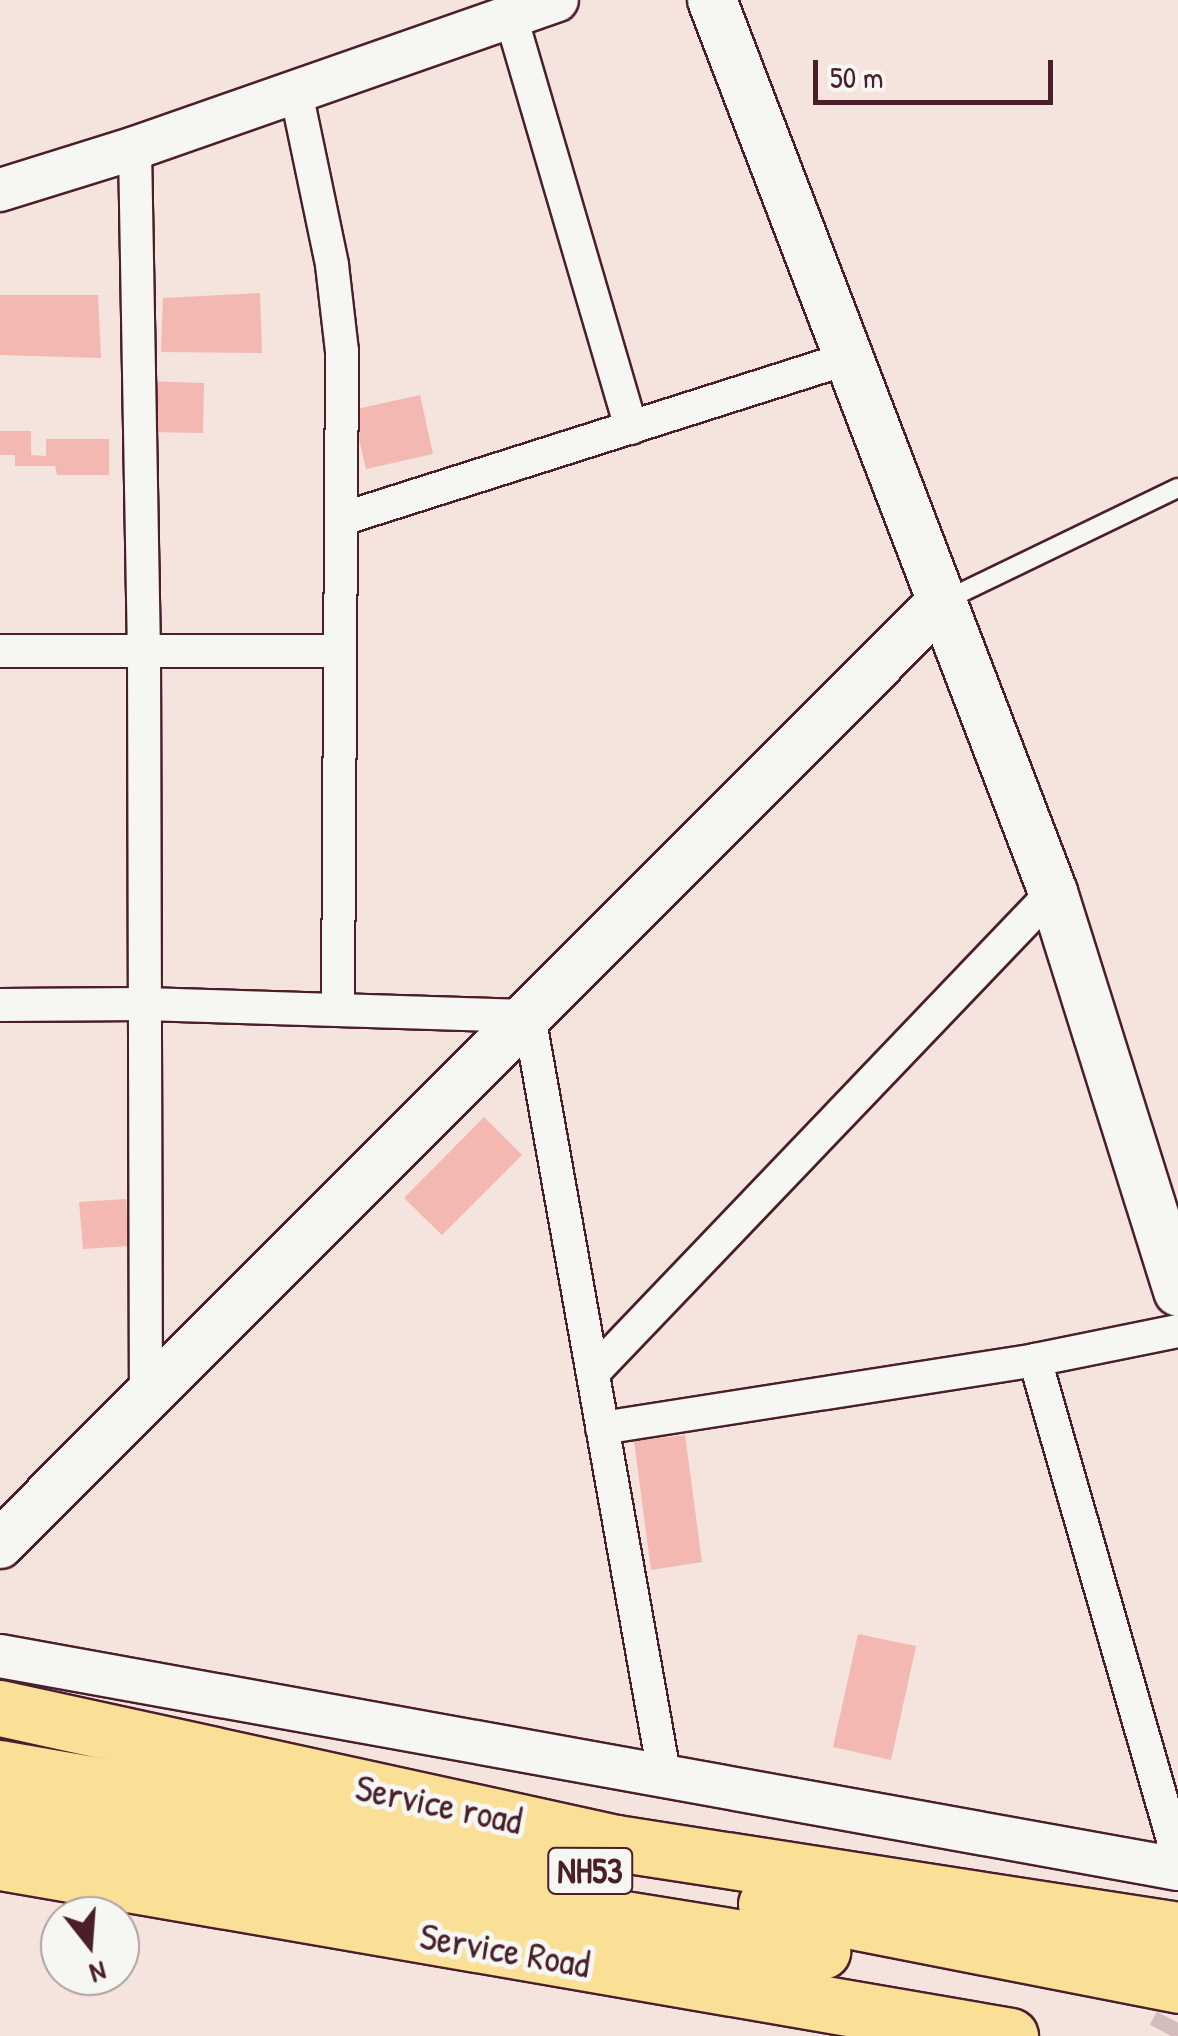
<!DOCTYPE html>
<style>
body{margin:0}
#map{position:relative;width:1178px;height:2036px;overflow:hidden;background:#f5e3de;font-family:"Patrick Hand",sans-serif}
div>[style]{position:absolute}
.building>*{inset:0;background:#f3b8b1}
.secondary-tunnel>*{height:48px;margin-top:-24px;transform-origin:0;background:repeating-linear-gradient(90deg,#d3bcba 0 48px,transparent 0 72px)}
.roads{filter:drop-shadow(2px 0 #4a1f2b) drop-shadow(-2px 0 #4a1f2b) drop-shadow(0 2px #4a1f2b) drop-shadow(0 -2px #4a1f2b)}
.service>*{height:18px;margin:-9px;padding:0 9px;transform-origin:9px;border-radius:9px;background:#f6f6f2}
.minor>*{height:32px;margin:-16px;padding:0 16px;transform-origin:16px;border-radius:16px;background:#f6f6f2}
.tertiary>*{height:42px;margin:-21px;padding:0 21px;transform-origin:21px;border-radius:21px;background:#f6f6f2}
.secondary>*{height:48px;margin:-24px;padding:0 24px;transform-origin:24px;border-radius:24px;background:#f6f6f2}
.trunk>*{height:55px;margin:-27.5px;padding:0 27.5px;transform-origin:27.5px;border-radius:27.5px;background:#fadf96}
span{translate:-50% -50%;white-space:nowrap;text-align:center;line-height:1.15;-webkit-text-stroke:10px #f6f6f2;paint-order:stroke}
.shield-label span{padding:2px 8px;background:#f6f6f2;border:2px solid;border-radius:8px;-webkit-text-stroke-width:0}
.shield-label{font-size:35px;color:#4a1f2b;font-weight:700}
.street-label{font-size:38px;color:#4a1f2b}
.north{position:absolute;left:40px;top:1896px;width:100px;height:100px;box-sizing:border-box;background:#f6f6f2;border:2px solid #b1a0a2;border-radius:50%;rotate:163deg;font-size:28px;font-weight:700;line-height:40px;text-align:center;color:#4a1f2b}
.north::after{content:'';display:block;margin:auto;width:35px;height:45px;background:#4a1f2b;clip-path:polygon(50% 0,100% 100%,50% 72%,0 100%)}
.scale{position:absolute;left:813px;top:60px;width:240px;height:45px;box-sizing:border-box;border:5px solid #4a1f2b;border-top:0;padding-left:12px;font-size:30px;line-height:35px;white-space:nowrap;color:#4a1f2b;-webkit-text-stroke:8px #f6f6f2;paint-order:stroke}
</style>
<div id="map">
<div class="building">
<i style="clip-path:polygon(260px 293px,262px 353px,161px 352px,163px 298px)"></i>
<i style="clip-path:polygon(0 295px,98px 295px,101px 358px,0 355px)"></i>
<i style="clip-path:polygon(147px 381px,204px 383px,203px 433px,146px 432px)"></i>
<i style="clip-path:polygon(420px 395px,433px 454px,366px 469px,352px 410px)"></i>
<i style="clip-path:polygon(0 431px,31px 431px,31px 455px,46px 456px,46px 439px,109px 439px,109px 475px,57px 475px,55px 466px,15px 466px,15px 455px,0 455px)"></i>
<i style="clip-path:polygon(484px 1117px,522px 1155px,442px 1235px,404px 1198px)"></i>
<i style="clip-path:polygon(126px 1199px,129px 1246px,83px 1249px,79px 1202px)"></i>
<i style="clip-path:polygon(685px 1435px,702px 1562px,651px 1570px,634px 1441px)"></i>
<i style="clip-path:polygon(858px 1634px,916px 1646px,891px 1760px,833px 1747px)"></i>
</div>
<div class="secondary-tunnel">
<i style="left:1171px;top:2036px;width:15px;rotate:-62deg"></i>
</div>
<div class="roads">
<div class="service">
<i style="left:944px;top:601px;width:260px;rotate:-25.8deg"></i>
</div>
<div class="minor">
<i style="left:511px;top:17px;width:428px;rotate:73.7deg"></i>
<i style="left:296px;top:92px;width:177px;rotate:78.2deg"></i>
<i style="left:332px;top:265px;width:87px;rotate:83.4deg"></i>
<i style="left:342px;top:351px;width:657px;rotate:90.35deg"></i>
<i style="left:135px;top:148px;width:505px;rotate:88.98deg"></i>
<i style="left:144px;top:653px;width:745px;rotate:89.85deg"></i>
<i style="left:342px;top:519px;width:532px;rotate:-17.62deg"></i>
<i style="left:0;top:651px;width:339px"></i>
<i style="left:0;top:1005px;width:145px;rotate:-0.4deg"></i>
<i style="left:145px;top:1004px;width:384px;rotate:1.8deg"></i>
<i style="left:529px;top:1016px;width:769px;rotate:79.89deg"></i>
<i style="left:1035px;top:1360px;width:146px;rotate:-11.5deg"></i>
<i style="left:593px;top:1373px;width:666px;rotate:-46.28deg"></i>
<i style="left:602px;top:1428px;width:438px;rotate:-8.9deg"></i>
<i style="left:1035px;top:1360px;width:517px;rotate:73.95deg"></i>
</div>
<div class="tertiary">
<i style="left:0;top:190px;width:141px;rotate:-17.3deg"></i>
<i style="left:135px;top:148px;width:447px;rotate:-19.3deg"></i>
<i style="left:0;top:1656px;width:1197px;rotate:10.25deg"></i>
</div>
<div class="secondary">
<i style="left:712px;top:0;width:955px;rotate:69.08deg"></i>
<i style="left:1053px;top:892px;width:419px;rotate:72.6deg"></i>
<i style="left:0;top:1544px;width:1330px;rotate:-45.03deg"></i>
</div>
<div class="trunk">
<i style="left:0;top:1708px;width:631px;rotate:12.36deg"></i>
<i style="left:616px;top:1843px;width:569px;rotate:8.8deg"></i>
<i style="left:0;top:1768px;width:562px;rotate:9.93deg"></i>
<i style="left:0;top:1818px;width:833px;rotate:9.19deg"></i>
<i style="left:0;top:1862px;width:1025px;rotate:9.77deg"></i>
<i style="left:766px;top:1904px;width:420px;rotate:11.1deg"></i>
</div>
</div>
<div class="shield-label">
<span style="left:590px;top:1871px">NH53</span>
</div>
<div class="street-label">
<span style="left:439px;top:1804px;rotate:12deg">Service road</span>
<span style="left:505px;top:1950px;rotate:10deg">Service Road</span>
</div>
<div class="north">N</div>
<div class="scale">50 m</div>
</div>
